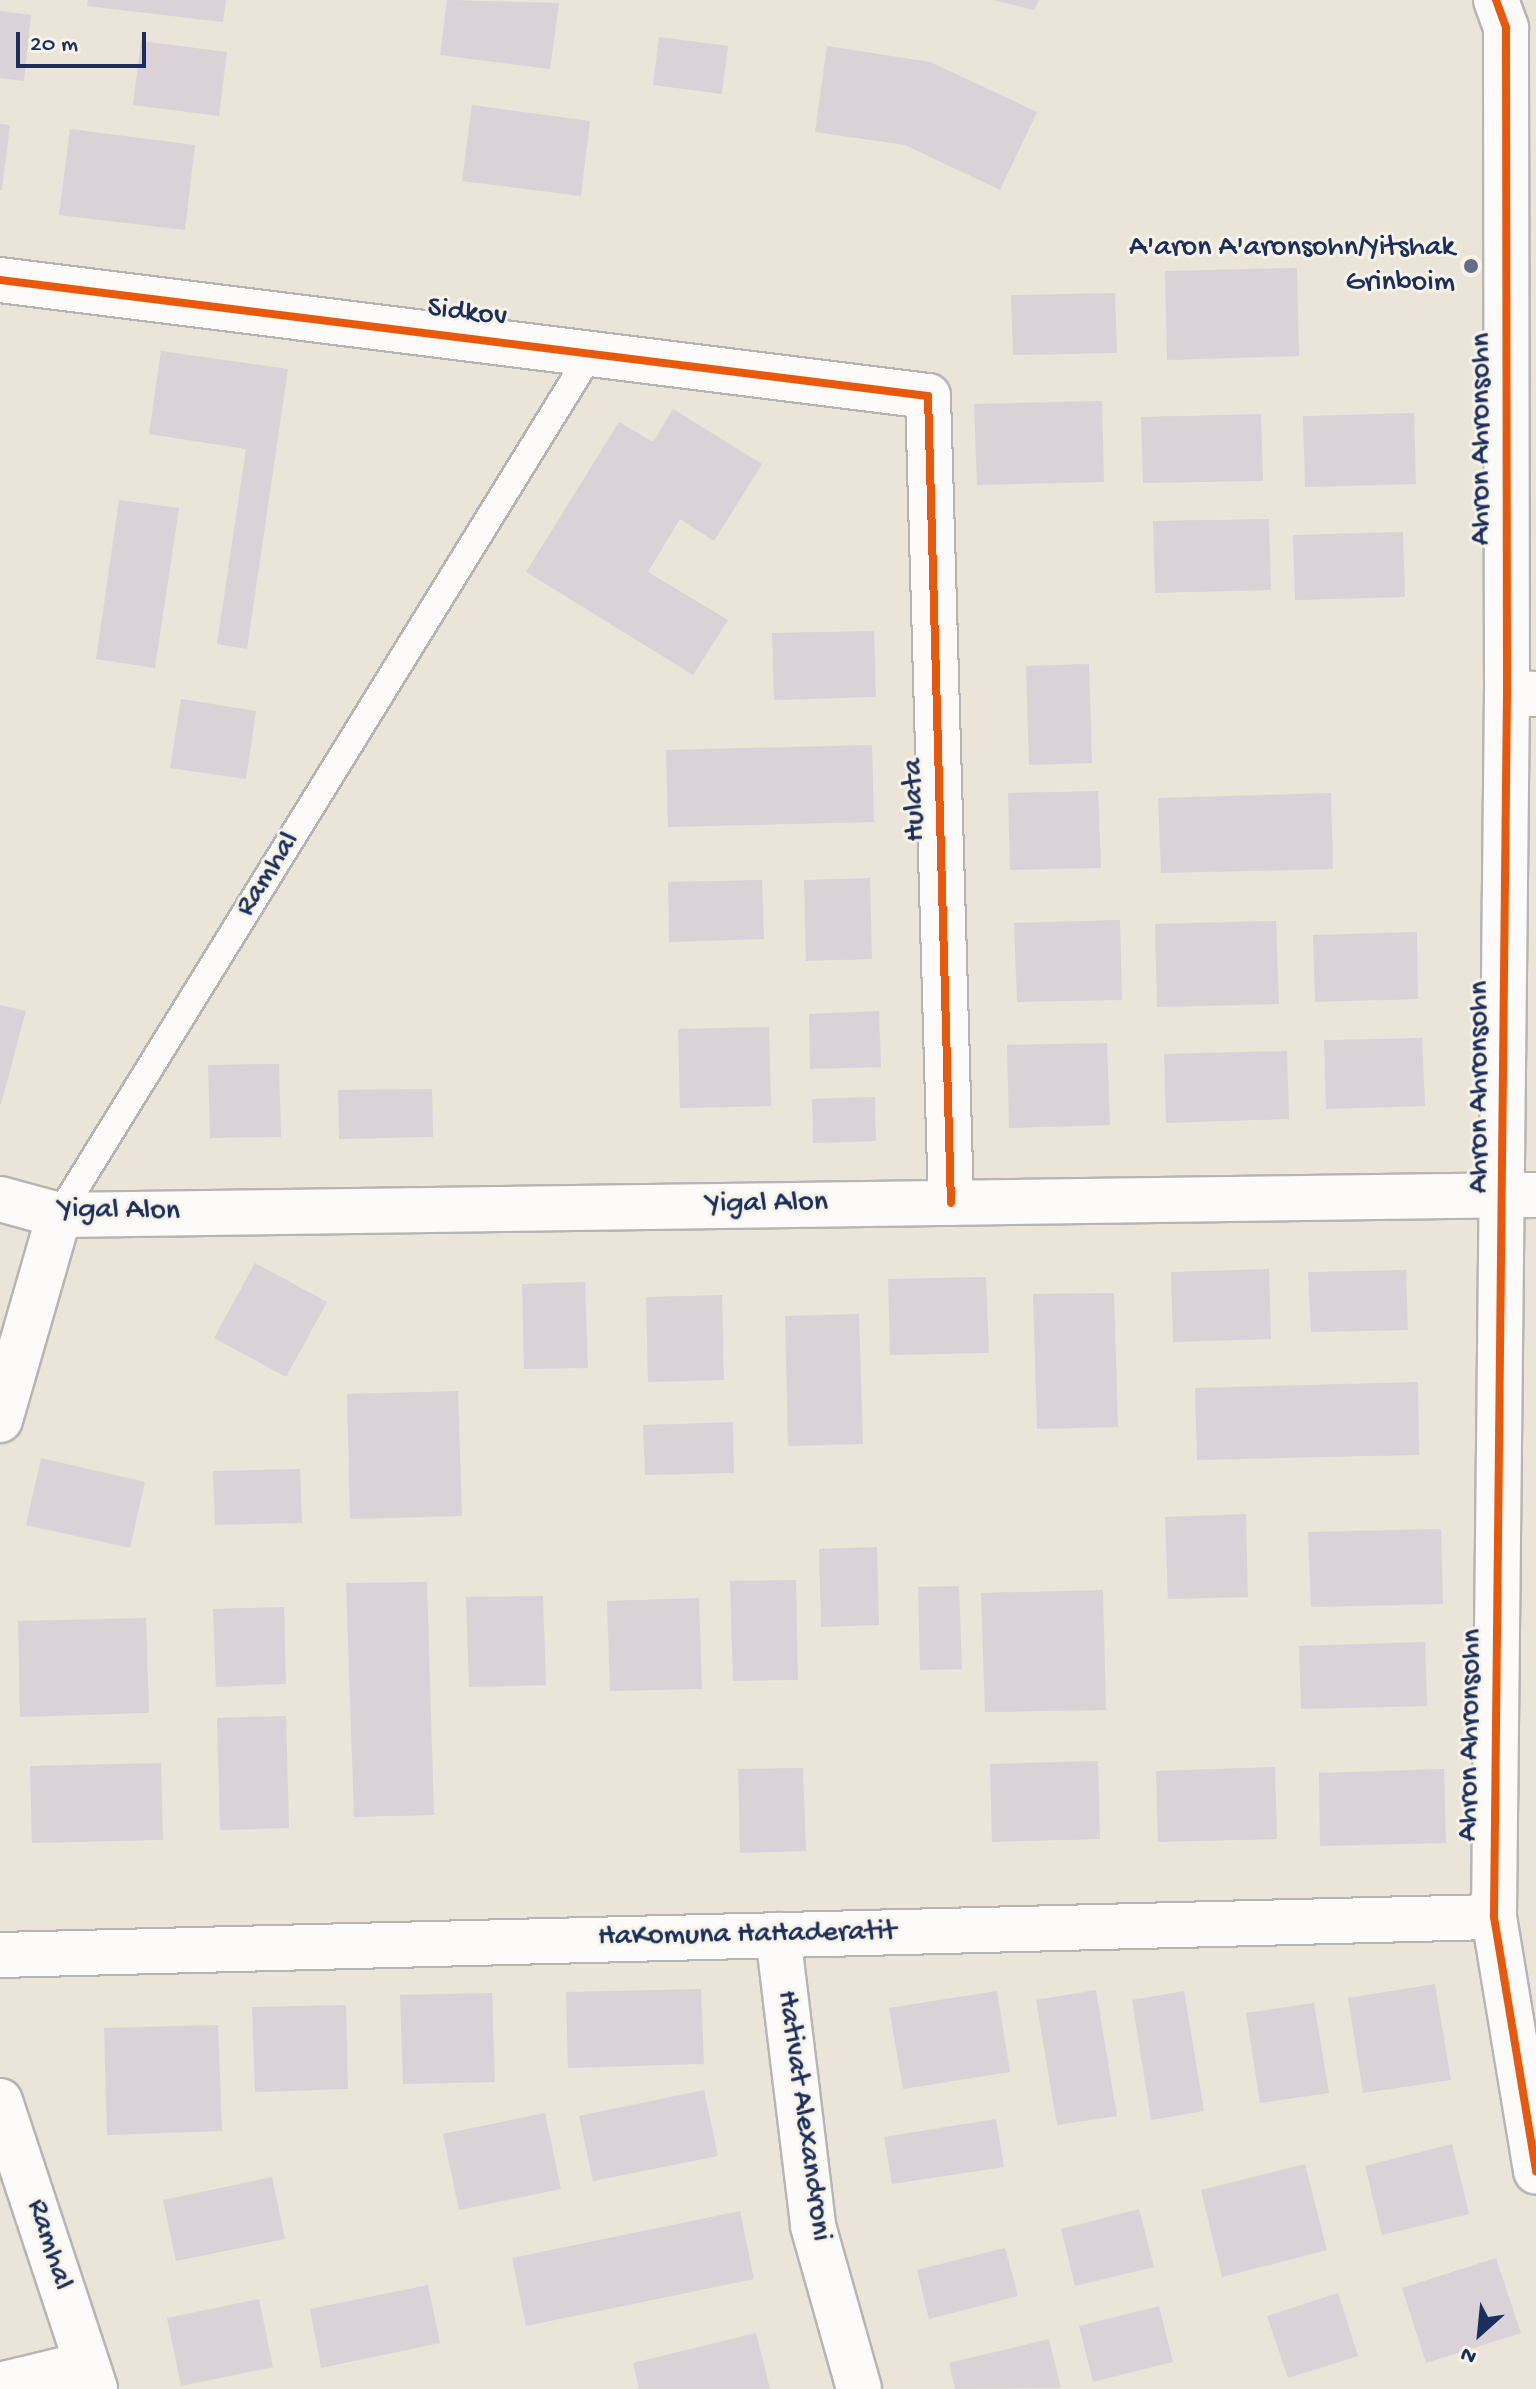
<!DOCTYPE html>
<style>
body{margin:0}
#map{position:relative;width:1536px;height:2389px;overflow:hidden;background:#ebe4d8;font-family:"Gochi Hand",sans-serif}
div>[style]{position:absolute}
.building>*{inset:0;background:#dad2d6}
.roads{filter:drop-shadow(2px 0 #b7b5b2) drop-shadow(-2px 0 #b7b5b2) drop-shadow(0 2px #b7b5b2) drop-shadow(0 -2px #b7b5b2)}
.service>*{height:26px;margin:-13px;padding:0 13px;transform-origin:13px;border-radius:13px;background:#fcfbf9}
.minor>*{height:44px;margin:-22px;padding:0 22px;transform-origin:22px;border-radius:22px;background:#fcfbf9}
.tertiary>*{height:44px;margin:-22px;padding:0 22px;transform-origin:22px;border-radius:22px;background:#fcfbf9}
.cycleway>*{height:8px;margin:-4px;padding:0 4px;transform-origin:4px;border-radius:4px;background:#e8590c}
.dots>*{width:22px;height:22px;translate:-50% -50%;box-sizing:border-box;border:4px solid #f7f3e8;border-radius:50%}
span{translate:-50% -50%;white-space:nowrap;text-align:center;line-height:1.15;-webkit-text-stroke:6px #f7f3e8;paint-order:stroke}
.poi-label{font-size:30px;color:#1b2f5e}
.right{translate:-100% -50%;text-align:right}
.street-label{font-size:30px;color:#1b2f5e}
.north{position:absolute;left:1440px;top:2293px;width:80px;height:80px;-webkit-text-stroke:6px #f7f3e8;paint-order:stroke;rotate:207deg;font-size:22px;font-weight:700;line-height:32px;text-align:center;color:#1b2f5e}
.north::after{content:'';display:block;margin:auto;width:28px;height:36px;background:#1b2f5e;clip-path:polygon(50% 0,100% 100%,50% 72%,0 100%)}
.scale{position:absolute;left:16px;top:32px;width:130px;height:36px;box-sizing:border-box;border:4px solid #1b2f5e;border-top:0;padding-left:10px;font-size:24px;line-height:28px;white-space:nowrap;color:#1b2f5e;-webkit-text-stroke:6px #f7f3e8;paint-order:stroke}
</style>
<div id="map">
<div class="building">
<i style="clip-path:polygon(88px 0,226px 0,223px 22px,87px 6px)"></i>
<i style="clip-path:polygon(447px 0,559px 3px,550px 69px,440px 55px)"></i>
<i style="clip-path:polygon(993px 0,1039px 0,1034px 10px)"></i>
<i style="clip-path:polygon(0 11px,31px 15px,24px 81px,0 78px)"></i>
<i style="clip-path:polygon(659px 37px,728px 46px,722px 94px,653px 85px)"></i>
<i style="clip-path:polygon(141px 41px,227px 52px,219px 116px,133px 105px)"></i>
<i style="clip-path:polygon(827px 46px,930px 62px,1037px 112px,1000px 190px,905px 145px,815px 132px)"></i>
<i style="clip-path:polygon(472px 105px,590px 121px,581px 196px,462px 181px)"></i>
<i style="clip-path:polygon(0 124px,10px 125px,2px 190px,0 190px)"></i>
<i style="clip-path:polygon(70px 129px,195px 145px,185px 230px,59px 215px)"></i>
<i style="clip-path:polygon(1297px 268px,1299px 356px,1167px 360px,1165px 271px)"></i>
<i style="clip-path:polygon(1115px 293px,1117px 353px,1013px 355px,1011px 295px)"></i>
<i style="clip-path:polygon(161px 351px,288px 369px,247px 649px,217px 644px,246px 449px,149px 434px)"></i>
<i style="clip-path:polygon(1102px 401px,1104px 482px,977px 485px,974px 404px)"></i>
<i style="clip-path:polygon(673px 409px,762px 464px,714px 541px,680px 519px,648px 572px,728px 620px,693px 675px,526px 572px,619px 422px,653px 442px)"></i>
<i style="clip-path:polygon(1414px 413px,1416px 484px,1305px 487px,1303px 416px)"></i>
<i style="clip-path:polygon(1261px 414px,1263px 481px,1143px 483px,1141px 417px)"></i>
<i style="clip-path:polygon(119px 500px,179px 508px,155px 668px,96px 659px)"></i>
<i style="clip-path:polygon(1269px 519px,1271px 590px,1155px 593px,1153px 521px)"></i>
<i style="clip-path:polygon(1403px 532px,1405px 597px,1295px 600px,1293px 535px)"></i>
<i style="clip-path:polygon(874px 631px,876px 697px,774px 700px,772px 633px)"></i>
<i style="clip-path:polygon(1089px 664px,1092px 763px,1029px 765px,1026px 666px)"></i>
<i style="clip-path:polygon(181px 699px,256px 711px,246px 779px,170px 768px)"></i>
<i style="clip-path:polygon(872px 745px,874px 822px,668px 827px,666px 750px)"></i>
<i style="clip-path:polygon(1098px 791px,1101px 868px,1010px 870px,1008px 793px)"></i>
<i style="clip-path:polygon(1331px 793px,1333px 869px,1161px 873px,1158px 798px)"></i>
<i style="clip-path:polygon(870px 878px,872px 959px,806px 961px,804px 880px)"></i>
<i style="clip-path:polygon(762px 880px,764px 939px,669px 942px,668px 882px)"></i>
<i style="clip-path:polygon(1120px 920px,1122px 1000px,1017px 1002px,1014px 923px)"></i>
<i style="clip-path:polygon(1276px 921px,1279px 1004px,1157px 1007px,1155px 924px)"></i>
<i style="clip-path:polygon(1417px 932px,1418px 999px,1315px 1002px,1313px 935px)"></i>
<i style="clip-path:polygon(0 1005px,26px 1011px,1px 1104px,0 1104px)"></i>
<i style="clip-path:polygon(879px 1011px,881px 1067px,810px 1069px,809px 1014px)"></i>
<i style="clip-path:polygon(769px 1027px,771px 1106px,680px 1108px,678px 1029px)"></i>
<i style="clip-path:polygon(1422px 1038px,1425px 1106px,1326px 1109px,1324px 1040px)"></i>
<i style="clip-path:polygon(1107px 1043px,1110px 1125px,1009px 1128px,1007px 1045px)"></i>
<i style="clip-path:polygon(1287px 1051px,1289px 1119px,1166px 1123px,1164px 1054px)"></i>
<i style="clip-path:polygon(279px 1064px,281px 1137px,210px 1138px,208px 1065px)"></i>
<i style="clip-path:polygon(432px 1089px,433px 1137px,339px 1139px,338px 1090px)"></i>
<i style="clip-path:polygon(875px 1097px,876px 1141px,813px 1143px,812px 1099px)"></i>
<i style="clip-path:polygon(255px 1263px,327px 1302px,286px 1377px,214px 1338px)"></i>
<i style="clip-path:polygon(1269px 1269px,1271px 1339px,1173px 1342px,1171px 1272px)"></i>
<i style="clip-path:polygon(1406px 1270px,1408px 1330px,1311px 1332px,1308px 1272px)"></i>
<i style="clip-path:polygon(986px 1277px,989px 1353px,890px 1355px,888px 1279px)"></i>
<i style="clip-path:polygon(585px 1282px,588px 1368px,524px 1369px,522px 1284px)"></i>
<i style="clip-path:polygon(1114px 1293px,1118px 1427px,1037px 1429px,1033px 1294px)"></i>
<i style="clip-path:polygon(722px 1295px,724px 1380px,648px 1382px,646px 1297px)"></i>
<i style="clip-path:polygon(859px 1314px,863px 1444px,788px 1446px,785px 1316px)"></i>
<i style="clip-path:polygon(1418px 1382px,1419px 1455px,1197px 1460px,1195px 1388px)"></i>
<i style="clip-path:polygon(458px 1391px,462px 1516px,350px 1519px,347px 1394px)"></i>
<i style="clip-path:polygon(733px 1422px,734px 1473px,645px 1475px,643px 1425px)"></i>
<i style="clip-path:polygon(41px 1458px,145px 1482px,130px 1548px,26px 1525px)"></i>
<i style="clip-path:polygon(300px 1469px,302px 1523px,215px 1525px,213px 1471px)"></i>
<i style="clip-path:polygon(1246px 1514px,1248px 1597px,1168px 1599px,1165px 1517px)"></i>
<i style="clip-path:polygon(1441px 1529px,1443px 1604px,1311px 1607px,1308px 1532px)"></i>
<i style="clip-path:polygon(877px 1547px,879px 1625px,821px 1627px,819px 1549px)"></i>
<i style="clip-path:polygon(796px 1580px,798px 1680px,733px 1681px,730px 1581px)"></i>
<i style="clip-path:polygon(427px 1582px,434px 1815px,354px 1817px,346px 1583px)"></i>
<i style="clip-path:polygon(959px 1586px,962px 1669px,920px 1670px,918px 1587px)"></i>
<i style="clip-path:polygon(1103px 1590px,1106px 1710px,985px 1712px,981px 1593px)"></i>
<i style="clip-path:polygon(543px 1596px,546px 1685px,469px 1687px,466px 1597px)"></i>
<i style="clip-path:polygon(699px 1598px,702px 1689px,610px 1691px,607px 1601px)"></i>
<i style="clip-path:polygon(284px 1607px,286px 1684px,216px 1687px,213px 1609px)"></i>
<i style="clip-path:polygon(146px 1618px,149px 1713px,20px 1717px,18px 1621px)"></i>
<i style="clip-path:polygon(1425px 1642px,1427px 1706px,1301px 1709px,1299px 1646px)"></i>
<i style="clip-path:polygon(286px 1716px,289px 1828px,220px 1830px,217px 1718px)"></i>
<i style="clip-path:polygon(1098px 1761px,1100px 1839px,992px 1842px,990px 1764px)"></i>
<i style="clip-path:polygon(161px 1763px,163px 1840px,32px 1843px,30px 1766px)"></i>
<i style="clip-path:polygon(1275px 1767px,1277px 1839px,1158px 1842px,1156px 1771px)"></i>
<i style="clip-path:polygon(803px 1768px,806px 1851px,740px 1853px,738px 1769px)"></i>
<i style="clip-path:polygon(1444px 1769px,1446px 1843px,1320px 1846px,1319px 1773px)"></i>
<i style="clip-path:polygon(1435px 1984px,1451px 2080px,1363px 2093px,1348px 1998px)"></i>
<i style="clip-path:polygon(701px 1989px,704px 2064px,568px 2068px,566px 1992px)"></i>
<i style="clip-path:polygon(1096px 1990px,1117px 2116px,1057px 2125px,1036px 2000px)"></i>
<i style="clip-path:polygon(997px 1991px,1010px 2072px,903px 2089px,889px 2008px)"></i>
<i style="clip-path:polygon(1184px 1991px,1204px 2111px,1151px 2120px,1132px 2000px)"></i>
<i style="clip-path:polygon(492px 1993px,495px 2082px,403px 2084px,400px 1995px)"></i>
<i style="clip-path:polygon(1314px 2003px,1329px 2093px,1260px 2103px,1246px 2013px)"></i>
<i style="clip-path:polygon(346px 2005px,348px 2089px,255px 2092px,252px 2007px)"></i>
<i style="clip-path:polygon(218px 2025px,222px 2131px,107px 2135px,104px 2028px)"></i>
<i style="clip-path:polygon(704px 2090px,718px 2156px,593px 2181px,579px 2116px)"></i>
<i style="clip-path:polygon(545px 2113px,561px 2189px,459px 2210px,443px 2134px)"></i>
<i style="clip-path:polygon(996px 2119px,1004px 2167px,892px 2184px,884px 2137px)"></i>
<i style="clip-path:polygon(1452px 2144px,1469px 2214px,1382px 2235px,1365px 2166px)"></i>
<i style="clip-path:polygon(1305px 2164px,1327px 2250px,1222px 2277px,1201px 2190px)"></i>
<i style="clip-path:polygon(272px 2177px,285px 2239px,176px 2261px,163px 2200px)"></i>
<i style="clip-path:polygon(1139px 2209px,1154px 2267px,1075px 2286px,1061px 2229px)"></i>
<i style="clip-path:polygon(740px 2211px,754px 2279px,526px 2326px,512px 2258px)"></i>
<i style="clip-path:polygon(1005px 2248px,1018px 2296px,929px 2319px,917px 2270px)"></i>
<i style="clip-path:polygon(1496px 2258px,1521px 2333px,1426px 2363px,1402px 2288px)"></i>
<i style="clip-path:polygon(428px 2285px,440px 2343px,321px 2368px,310px 2309px)"></i>
<i style="clip-path:polygon(1338px 2293px,1358px 2356px,1288px 2378px,1267px 2316px)"></i>
<i style="clip-path:polygon(259px 2299px,273px 2367px,181px 2386px,167px 2318px)"></i>
<i style="clip-path:polygon(1159px 2306px,1173px 2362px,1093px 2382px,1079px 2326px)"></i>
<i style="clip-path:polygon(756px 2333px,770px 2389px,639px 2389px,633px 2363px)"></i>
<i style="clip-path:polygon(1049px 2339px,1061px 2388px,955px 2389px,949px 2363px)"></i>
</div>
<div class="roads">
<div class="service">
<i style="left:59px;top:1215px;width:1013px;rotate:-58.32deg"></i>
</div>
<div class="minor">
<i style="left:0;top:280px;width:935px;rotate:7.13deg"></i>
<i style="left:928px;top:396px;width:807px;rotate:88.37deg"></i>
<i style="left:1507px;top:693px;width:29px;rotate:2deg"></i>
<i style="left:0;top:1199px;width:61px;rotate:15.2deg"></i>
<i style="left:59px;top:1215px;width:1477px;rotate:-0.78deg"></i>
<i style="left:0;top:1420px;width:213px;rotate:-73.9deg"></i>
<i style="left:778px;top:1935px;width:293px;rotate:83.1deg"></i>
<i style="left:813px;top:2226px;width:169px;rotate:74.2deg"></i>
<i style="left:0;top:1955px;width:1494px;rotate:-1.46deg"></i>
<i style="left:0;top:2101px;width:303px;rotate:71.7deg"></i>
<i style="left:0;top:2385px;width:89px;rotate:-13.6deg"></i>
</div>
<div class="tertiary">
<i style="left:1496px;top:0;width:30px;rotate:70deg"></i>
<i style="left:1506px;top:28px;width:21px;rotate:90deg"></i>
<i style="left:1506px;top:49px;width:644px;rotate:89.91deg"></i>
<i style="left:1507px;top:693px;width:1224px;rotate:90.61deg"></i>
<i style="left:1494px;top:1917px;width:258px;rotate:80.6deg"></i>
</div>
</div>
<div class="cycleway">
<i style="left:1496px;top:0;width:30px;rotate:70deg"></i>
<i style="left:1506px;top:28px;width:21px;rotate:90deg"></i>
<i style="left:1506px;top:49px;width:644px;rotate:89.91deg"></i>
<i style="left:1507px;top:693px;width:1224px;rotate:90.61deg"></i>
<i style="left:1494px;top:1917px;width:258px;rotate:80.6deg"></i>
<i style="left:0;top:280px;width:935px;rotate:7.13deg"></i>
<i style="left:928px;top:396px;width:807px;rotate:88.37deg"></i>
</div>
<div class="dots">
<i style="left:1471px;top:266px;background:#646e89"></i>
</div>
<div class="poi-label">
<span class="right" style="left:1455px;top:266px">A'aron A'aronsohn/Yitshak<br>Grinboim</span>
</div>
<div class="street-label">
<span style="left:467px;top:314px;rotate:7deg">Sidkov</span>
<span style="left:1483px;top:439px;rotate:-90deg">Ahron Ahronsohn</span>
<span style="left:916px;top:800px;rotate:-92deg">Hulata</span>
<span style="left:269px;top:875px;rotate:-58deg">Ramhal</span>
<span style="left:1481px;top:1087px;rotate:-90deg">Ahron Ahronsohn</span>
<span style="left:767px;top:1205px;rotate:-1deg">Yigal Alon</span>
<span style="left:119px;top:1212px;rotate:1deg">Yigal Alon</span>
<span style="left:1472px;top:1735px;rotate:-89deg">Ahron Ahronsohn</span>
<span style="left:747px;top:1936px;rotate:-1deg">HaKomuna HaHaderatit</span>
<span style="left:802px;top:2116px;rotate:82deg">Hativat Alexandroni</span>
<span style="left:48px;top:2245px;rotate:72deg">Ramhal</span>
</div>
<div class="north">N</div>
<div class="scale">20 m</div>
</div>
